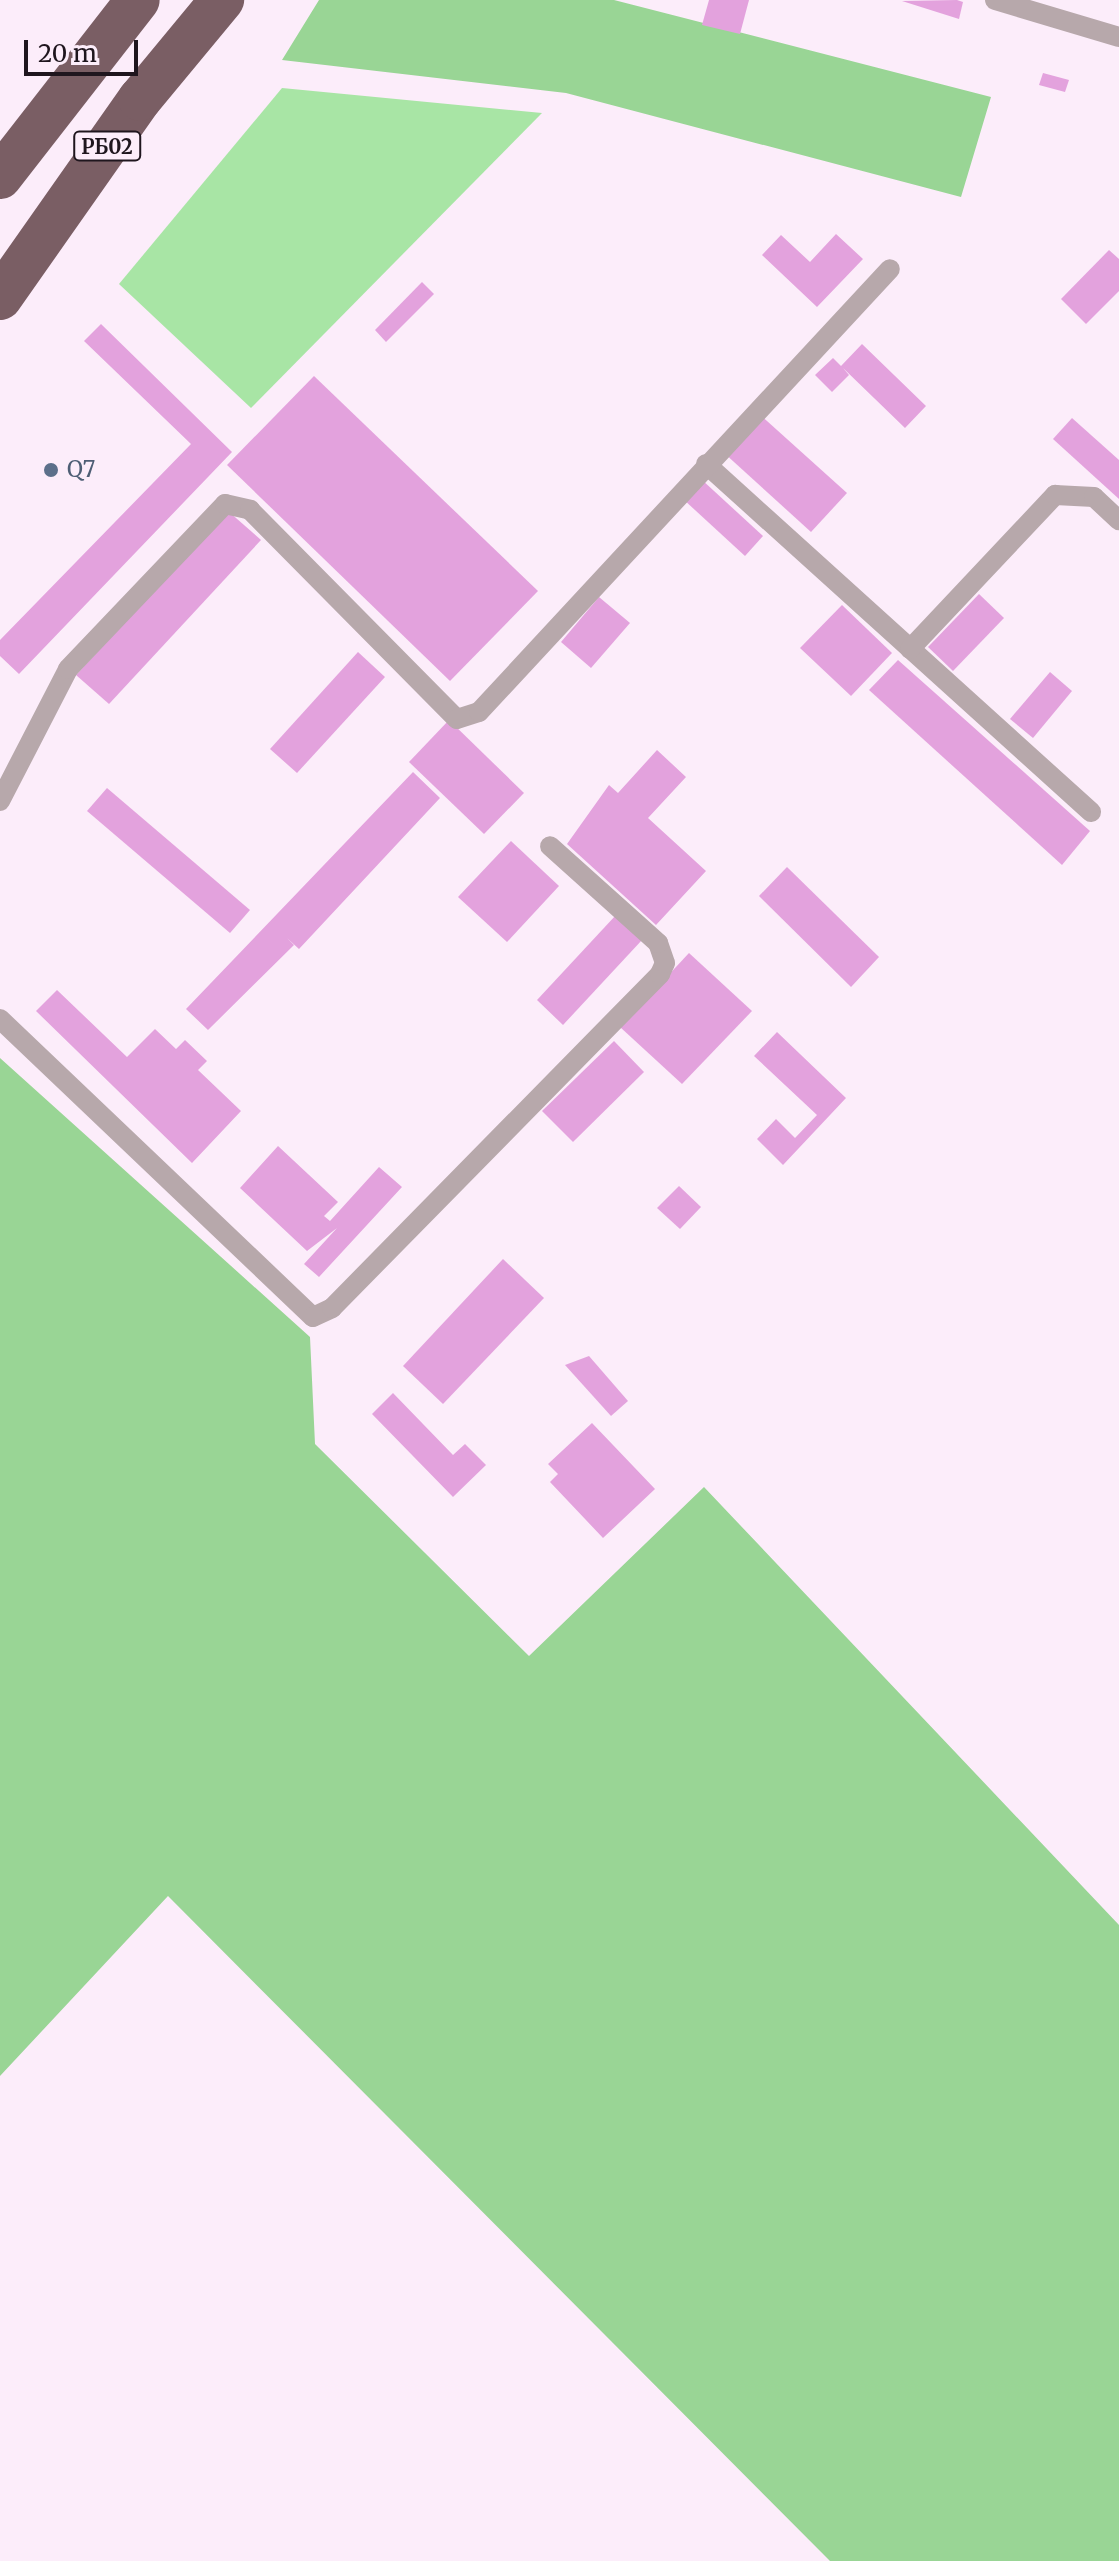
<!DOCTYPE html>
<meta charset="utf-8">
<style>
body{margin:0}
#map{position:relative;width:1119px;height:2561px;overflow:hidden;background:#fcedfa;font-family:Merriweather,serif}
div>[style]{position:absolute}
.green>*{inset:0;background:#a8e5a5}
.forest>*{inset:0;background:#99d595}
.building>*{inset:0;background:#e3a2dd}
.service>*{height:20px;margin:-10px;padding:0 10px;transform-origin:10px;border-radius:10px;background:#b7a8ab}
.trunk>*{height:44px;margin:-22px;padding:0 22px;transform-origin:22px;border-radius:22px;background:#7a5e64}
.dots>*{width:22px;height:22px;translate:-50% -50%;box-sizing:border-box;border:4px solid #fcedfa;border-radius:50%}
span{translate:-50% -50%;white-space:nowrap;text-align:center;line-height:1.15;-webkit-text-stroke:6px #fcedfa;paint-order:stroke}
.shield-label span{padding:2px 6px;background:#fcedfa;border:2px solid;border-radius:6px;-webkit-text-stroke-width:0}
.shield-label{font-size:20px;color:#1f161e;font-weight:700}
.service-label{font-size:22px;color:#4e5e75}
.left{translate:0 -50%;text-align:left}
.scale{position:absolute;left:24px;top:40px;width:114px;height:36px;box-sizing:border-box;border:4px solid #1f161e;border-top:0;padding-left:10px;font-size:24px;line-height:28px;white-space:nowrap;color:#1f161e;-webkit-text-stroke:6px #fcedfa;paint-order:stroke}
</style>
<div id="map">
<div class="green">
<i style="clip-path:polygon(282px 88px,542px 113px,251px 408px,119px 284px)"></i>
</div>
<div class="forest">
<i style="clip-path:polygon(319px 0,614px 0,991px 97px,961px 197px,566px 93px,282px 60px)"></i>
<i style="clip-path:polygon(0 1058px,310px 1337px,315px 1444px,529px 1656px,704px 1487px,1119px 1925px,1119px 2561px,830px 2561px,168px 1896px,0 2076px)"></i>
</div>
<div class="building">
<i style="clip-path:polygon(709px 0,749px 0,740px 34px,702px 25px)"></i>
<i style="clip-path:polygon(957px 0,963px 2px,959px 19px,902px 1px)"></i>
<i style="clip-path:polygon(1043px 73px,1069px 80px,1065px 92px,1039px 85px)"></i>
<i style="clip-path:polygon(836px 234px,863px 259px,817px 307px,762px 255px,781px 235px,810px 262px)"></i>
<i style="clip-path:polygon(1109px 250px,1119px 259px,1119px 291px,1086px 324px,1061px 299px)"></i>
<i style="clip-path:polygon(422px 282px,434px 294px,386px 342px,375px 330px)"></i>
<i style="clip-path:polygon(101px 324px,232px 452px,19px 674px,0 656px,0 640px,191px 444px,84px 341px)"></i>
<i style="clip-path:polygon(862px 344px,926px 406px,905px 428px,843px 368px,849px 375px,832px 392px,815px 375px,833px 358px,841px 366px)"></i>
<i style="clip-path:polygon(314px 376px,538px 591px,450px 681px,227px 465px)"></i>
<i style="clip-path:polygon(758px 413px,847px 493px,811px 532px,723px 452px)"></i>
<i style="clip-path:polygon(1072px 418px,1119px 460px,1119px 499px,1053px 439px)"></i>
<i style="clip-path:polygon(701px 479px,763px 536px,745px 556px,683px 499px)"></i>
<i style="clip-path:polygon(228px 511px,261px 540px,109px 704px,76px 675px)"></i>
<i style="clip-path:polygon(979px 594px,1004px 618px,953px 671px,928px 647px)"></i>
<i style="clip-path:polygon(599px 597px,630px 623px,591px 668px,561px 642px)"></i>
<i style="clip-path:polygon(842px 605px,892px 653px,851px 696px,800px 648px)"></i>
<i style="clip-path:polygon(358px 652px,385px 677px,297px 773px,270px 749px)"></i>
<i style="clip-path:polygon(898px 660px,1090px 831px,1062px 865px,869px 690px)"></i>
<i style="clip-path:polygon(1050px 672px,1072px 691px,1033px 738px,1010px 719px)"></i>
<i style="clip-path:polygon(449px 720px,524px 793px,484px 834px,409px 762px)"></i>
<i style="clip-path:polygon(657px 750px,686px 777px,648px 818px,706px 871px,656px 925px,567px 844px,609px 785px,618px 793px)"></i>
<i style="clip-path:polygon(413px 772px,440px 798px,299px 949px,287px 938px,294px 945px,208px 1030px,186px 1009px)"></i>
<i style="clip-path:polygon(107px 788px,250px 910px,230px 933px,87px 811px)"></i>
<i style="clip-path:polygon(511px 841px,559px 886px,507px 942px,458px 897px)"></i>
<i style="clip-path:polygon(787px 867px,879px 957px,851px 987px,759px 896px)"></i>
<i style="clip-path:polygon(616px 915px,642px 940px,563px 1025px,537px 1000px)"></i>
<i style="clip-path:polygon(689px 953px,752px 1011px,682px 1084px,620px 1027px)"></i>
<i style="clip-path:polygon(57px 990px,127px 1057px,155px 1029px,176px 1049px,185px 1040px,207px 1061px,198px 1070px,241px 1111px,192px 1163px,36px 1011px)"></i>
<i style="clip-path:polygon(777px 1032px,846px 1098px,783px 1165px,757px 1139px,776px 1119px,795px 1138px,817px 1115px,754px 1056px)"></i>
<i style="clip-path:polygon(614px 1041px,644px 1072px,573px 1142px,542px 1111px)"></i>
<i style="clip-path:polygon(278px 1146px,338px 1202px,324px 1216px,330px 1221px,379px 1167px,402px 1187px,319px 1277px,304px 1264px,337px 1228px,307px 1251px,240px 1188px)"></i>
<i style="clip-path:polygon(679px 1186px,701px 1207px,680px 1229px,657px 1208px)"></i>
<i style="clip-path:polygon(503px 1259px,544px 1298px,443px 1404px,403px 1366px)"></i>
<i style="clip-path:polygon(589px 1356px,628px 1401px,611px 1416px,565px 1365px)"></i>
<i style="clip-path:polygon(393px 1393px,453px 1455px,465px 1444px,486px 1465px,453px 1497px,372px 1414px)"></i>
<i style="clip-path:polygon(592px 1423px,655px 1489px,603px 1538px,550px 1482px,558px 1474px,548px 1464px)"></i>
</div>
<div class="service">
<i style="left:995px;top:0;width:129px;rotate:16.6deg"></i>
<i style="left:706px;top:464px;width:519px;rotate:42.11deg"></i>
<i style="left:910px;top:649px;width:212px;rotate:-46.7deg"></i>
<i style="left:1055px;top:495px;width:39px;rotate:3deg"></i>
<i style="left:1094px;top:497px;width:34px;rotate:43deg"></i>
<i style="left:0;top:801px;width:148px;rotate:-62.7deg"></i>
<i style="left:68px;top:669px;width:228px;rotate:-46.4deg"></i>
<i style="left:225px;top:504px;width:26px;rotate:13deg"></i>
<i style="left:250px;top:510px;width:294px;rotate:45.3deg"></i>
<i style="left:457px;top:719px;width:23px;rotate:-18deg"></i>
<i style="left:479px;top:712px;width:604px;rotate:-47.15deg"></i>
<i style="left:0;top:1019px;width:432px;rotate:43.6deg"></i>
<i style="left:313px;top:1317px;width:21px;rotate:-25deg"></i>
<i style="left:332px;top:1308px;width:468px;rotate:-45.5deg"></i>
<i style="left:660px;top:974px;width:12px;rotate:-66deg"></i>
<i style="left:665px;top:963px;width:21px;rotate:-109deg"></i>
<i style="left:658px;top:943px;width:145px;rotate:-138.1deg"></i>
</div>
<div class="trunk">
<i style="left:0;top:177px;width:224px;rotate:-52.1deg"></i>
<i style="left:0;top:298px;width:243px;rotate:-54.9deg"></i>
<i style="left:140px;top:99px;width:129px;rotate:-50.4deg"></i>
</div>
<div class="dots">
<i style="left:51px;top:470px;background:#5c6f8a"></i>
</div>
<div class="shield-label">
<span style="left:107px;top:146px">РБ02</span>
</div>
<div class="service-label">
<span class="left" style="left:67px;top:470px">Q7</span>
</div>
<div class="scale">20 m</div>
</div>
